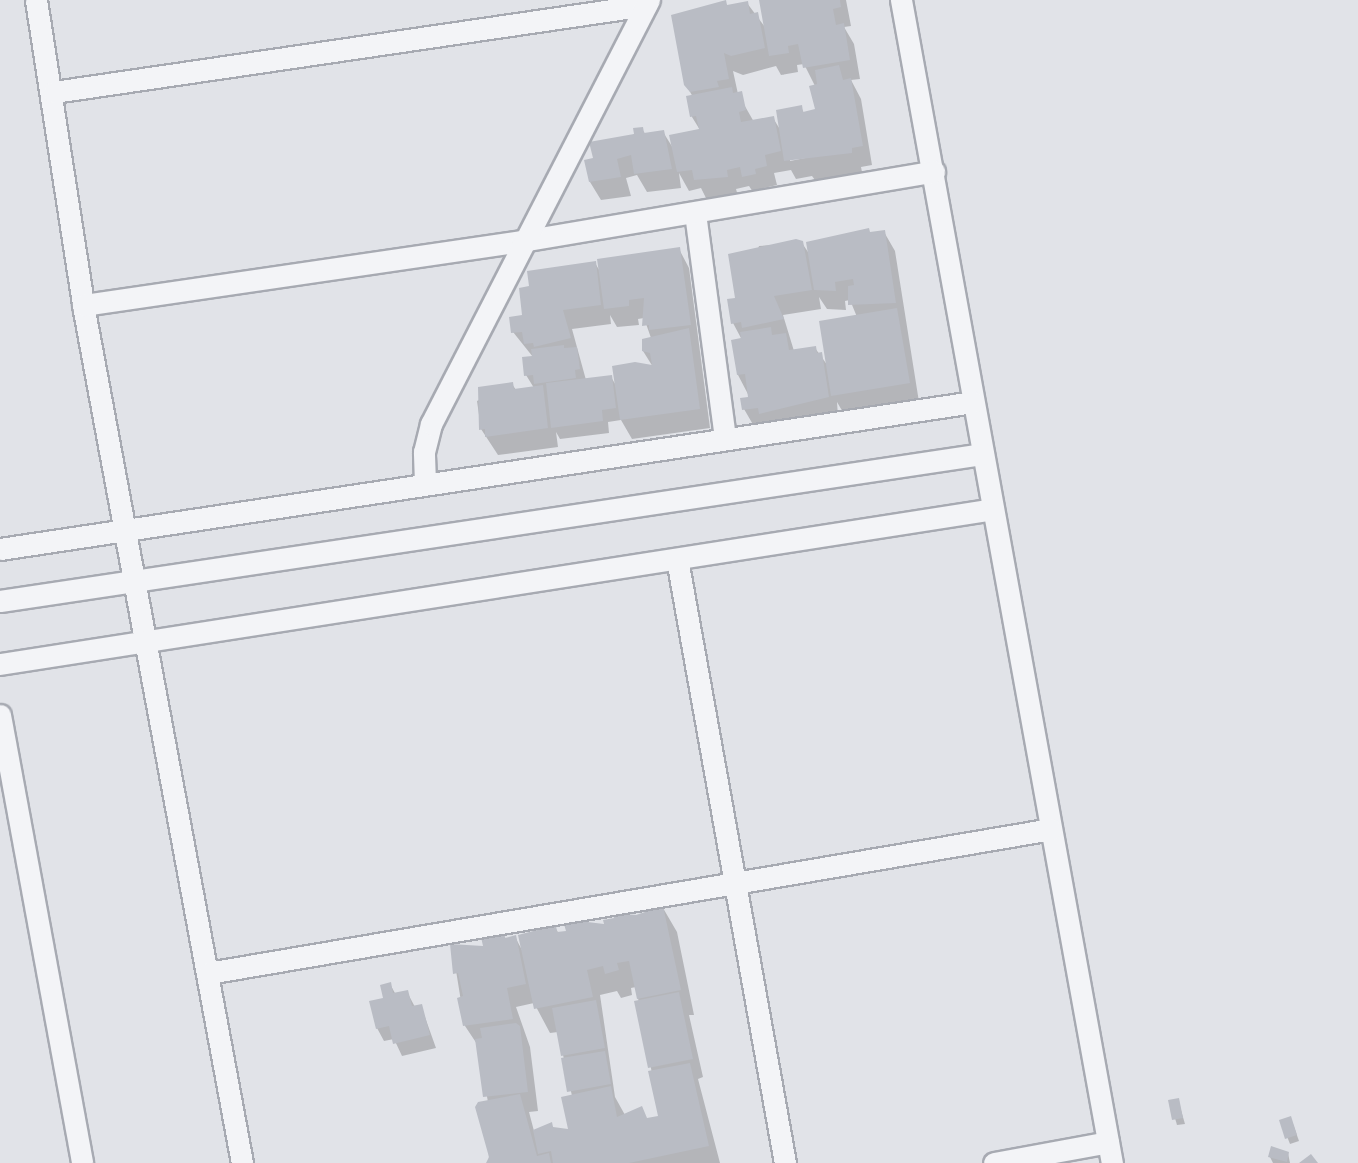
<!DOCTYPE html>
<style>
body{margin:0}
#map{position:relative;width:1358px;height:1163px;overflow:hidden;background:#e1e3e8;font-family:"Fira Sans",sans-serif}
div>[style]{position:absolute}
.shadow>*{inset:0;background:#0003}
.building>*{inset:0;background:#b9bcc4}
.roads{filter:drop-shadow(2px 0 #a7aab2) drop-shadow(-2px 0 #a7aab2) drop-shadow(0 2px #a7aab2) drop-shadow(0 -2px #a7aab2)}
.street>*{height:21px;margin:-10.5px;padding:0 10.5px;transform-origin:10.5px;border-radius:10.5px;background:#f3f4f7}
span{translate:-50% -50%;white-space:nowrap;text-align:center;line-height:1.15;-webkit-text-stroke:5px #f0f2f6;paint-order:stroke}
</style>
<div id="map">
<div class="shadow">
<i style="clip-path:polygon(evenodd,760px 0,846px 0,851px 26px,844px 27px,854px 44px,860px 79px,851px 80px,861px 99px,872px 165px,861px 167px,862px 172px,815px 180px,812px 176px,796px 179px,791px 170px,774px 173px,777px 185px,764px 188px,765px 193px,755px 195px,749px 186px,736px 189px,738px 196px,706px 198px,701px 188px,689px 191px,679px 173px,681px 188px,647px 192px,637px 175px,626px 178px,631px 196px,601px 200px,590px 182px,596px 159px,642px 129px,646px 135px,663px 132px,673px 148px,700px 130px,692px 117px,693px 97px,686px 85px,725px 2px,728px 7px,747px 3px,765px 27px,760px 0,804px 64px,815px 86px,817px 111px,804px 113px,801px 107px,781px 131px,773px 118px,754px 122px,738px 94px,733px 71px,743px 75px,776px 66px,781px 75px,798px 72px,797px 65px,804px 64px,760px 0,810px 157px,790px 161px,790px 158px,810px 157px)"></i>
<i style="clip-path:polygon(evenodd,884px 232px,895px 251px,919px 402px,844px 414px,837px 402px,838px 416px,755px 428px,744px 409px,750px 398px,738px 375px,733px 341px,742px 340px,733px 323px,759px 246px,802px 243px,810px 255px,884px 232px,819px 297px,827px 309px,846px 310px,845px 301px,850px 300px,857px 317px,828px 366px,815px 348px,794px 351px,783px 315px,821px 309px,819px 297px)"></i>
<i style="clip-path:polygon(evenodd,679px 249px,689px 268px,710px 428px,632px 439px,621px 420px,608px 422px,609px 433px,560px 439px,556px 432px,558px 447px,498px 455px,481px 429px,477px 401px,512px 384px,516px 390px,534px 388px,526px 375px,533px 357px,513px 332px,524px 316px,595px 263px,601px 273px,679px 249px,610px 315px,617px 327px,639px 325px,638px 319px,644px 318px,651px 338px,643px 351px,653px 367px,617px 387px,611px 377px,586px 380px,572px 329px,611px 324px,610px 315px)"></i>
<i style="clip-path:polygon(evenodd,663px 908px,677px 932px,694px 1015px,689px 1015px,703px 1077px,698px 1079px,720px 1163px,489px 1163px,488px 1102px,477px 1044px,465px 1026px,452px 946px,485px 947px,503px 934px,506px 939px,515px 937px,522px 950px,555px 927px,559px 934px,606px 926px,663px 908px,636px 987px,660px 1117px,648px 1119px,625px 1115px,615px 1097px,600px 995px,617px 991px,621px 998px,632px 995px,631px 988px,636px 987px,663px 908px,534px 1003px,550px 1033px,558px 1032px,572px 1096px,570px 1131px,554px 1129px,551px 1124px,534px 1131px,529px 1112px,538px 1111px,530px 1047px,516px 1007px,534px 1003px)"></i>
<i style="clip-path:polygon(390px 984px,396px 995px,407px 992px,415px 1007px,421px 1006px,436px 1048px,402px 1056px,394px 1039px,384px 1041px,377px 1028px)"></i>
<i style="clip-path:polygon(1178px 1100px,1185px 1124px,1177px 1125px,1170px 1101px)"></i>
<i style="clip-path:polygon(1281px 1121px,1293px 1124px,1299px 1141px,1290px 1144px)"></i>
<i style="clip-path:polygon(1288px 1153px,1290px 1163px,1273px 1163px,1270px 1157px)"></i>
</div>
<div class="building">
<i style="clip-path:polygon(726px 0,727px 5px,748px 1px,750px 14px,758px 12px,765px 48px,731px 56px,724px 53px,729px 79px,717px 81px,719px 87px,690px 92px,684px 85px,671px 15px)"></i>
<i style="clip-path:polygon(759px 0,840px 0,841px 7px,833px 9px,836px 25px,844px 23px,850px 60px,803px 68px,798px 44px,788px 46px,789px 53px,769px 56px)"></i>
<i style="clip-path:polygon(839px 65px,843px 80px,851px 78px,863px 146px,852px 148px,852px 153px,784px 161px,776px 110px,802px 105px,803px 112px,815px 109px,809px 86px,817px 84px,815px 70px)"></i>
<i style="clip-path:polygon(732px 87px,733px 93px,742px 91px,746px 110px,739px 112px,741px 122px,774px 116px,781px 151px,765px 155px,767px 166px,755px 169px,756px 174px,742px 177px,740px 167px,727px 170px,728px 177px,694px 180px,692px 170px,677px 172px,669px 135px,699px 129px,696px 116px,690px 117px,686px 96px)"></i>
<i style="clip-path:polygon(643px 127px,644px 133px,664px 130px,672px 169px,634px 174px,631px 155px,617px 159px,621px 177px,589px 182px,584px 160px,593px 158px,589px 142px,634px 134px,633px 128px)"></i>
<i style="clip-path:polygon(869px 228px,870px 232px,885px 230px,896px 303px,848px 305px,848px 286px,854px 285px,853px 279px,835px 282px,836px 291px,814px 290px,806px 242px)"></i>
<i style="clip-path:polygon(796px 239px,803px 241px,812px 290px,774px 296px,784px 319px,742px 328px,741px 322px,731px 324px,727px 299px,735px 298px,728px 254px)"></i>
<i style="clip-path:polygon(680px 247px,691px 325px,649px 330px,649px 325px,642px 326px,644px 298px,629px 300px,629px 306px,604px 309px,597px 259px)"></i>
<i style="clip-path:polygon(596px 261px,601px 305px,563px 310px,571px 338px,534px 347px,533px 343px,524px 344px,522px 332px,511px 333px,509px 317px,522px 315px,519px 288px,529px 286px,527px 271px)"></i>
<i style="clip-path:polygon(897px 308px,910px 383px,831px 396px,819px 321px)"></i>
<i style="clip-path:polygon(771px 327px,772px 335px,786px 333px,789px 350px,816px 346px,817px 353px,822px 352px,829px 397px,759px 414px,758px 408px,742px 410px,740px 398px,748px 397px,745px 374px,737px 375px,731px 340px,741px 338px,740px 332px)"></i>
<i style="clip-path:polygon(689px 328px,700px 409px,620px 420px,612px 366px,635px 362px,652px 365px,650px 353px,642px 351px,642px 339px)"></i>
<i style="clip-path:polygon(564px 345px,564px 348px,577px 347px,580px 369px,575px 370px,576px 378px,534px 384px,533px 375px,524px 376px,522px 357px,532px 356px,531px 349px)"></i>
<i style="clip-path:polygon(612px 375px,616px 408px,602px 410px,603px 421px,551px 428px,546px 383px)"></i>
<i style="clip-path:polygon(513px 382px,514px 389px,543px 385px,548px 428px,485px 437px,485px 429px,479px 430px,478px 387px)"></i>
<i style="clip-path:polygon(663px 906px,681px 990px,637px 999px,629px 961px,617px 963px,619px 970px,605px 974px,603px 966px,587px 970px,593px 997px,534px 1009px,518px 935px,556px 925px,557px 932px,566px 931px,564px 924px,579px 921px,604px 924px,603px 920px,614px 918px,613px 913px,636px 915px)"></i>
<i style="clip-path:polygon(504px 932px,505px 938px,516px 935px,526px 984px,507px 988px,513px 1019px,463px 1026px,457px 998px,463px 996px,458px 973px,453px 974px,450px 944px,483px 946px,481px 937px)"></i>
<i style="clip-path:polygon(391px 982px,393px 993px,408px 990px,412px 1006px,422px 1004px,430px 1035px,393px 1044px,389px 1026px,376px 1029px,369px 1001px,383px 998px,380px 985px)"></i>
<i style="clip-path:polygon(679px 992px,693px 1059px,648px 1068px,634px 1001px)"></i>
<i style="clip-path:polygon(596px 1000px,605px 1048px,561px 1056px,552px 1008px)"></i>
<i style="clip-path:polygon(516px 1023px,520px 1026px,528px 1092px,483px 1097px,475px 1039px,482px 1038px,480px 1028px)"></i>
<i style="clip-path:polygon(605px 1051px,611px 1084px,567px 1092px,561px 1058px)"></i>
<i style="clip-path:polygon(690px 1063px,709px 1146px,629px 1163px,553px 1163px,551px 1151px,538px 1154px,533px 1130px,552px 1122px,553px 1127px,568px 1129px,561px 1097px,611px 1086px,617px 1117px,642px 1106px,647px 1118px,658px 1116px,648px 1071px)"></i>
<i style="clip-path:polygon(520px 1094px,537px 1156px,549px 1153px,551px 1163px,486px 1163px,489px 1157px,475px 1107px,478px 1102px)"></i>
<i style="clip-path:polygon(1179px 1098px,1183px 1118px,1172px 1120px,1168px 1100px)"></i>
<i style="clip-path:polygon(1291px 1116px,1297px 1135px,1285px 1139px,1279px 1120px)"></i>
<i style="clip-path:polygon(1271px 1146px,1289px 1152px,1287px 1162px,1268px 1157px)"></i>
<i style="clip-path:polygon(1311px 1154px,1318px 1163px,1299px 1163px)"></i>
</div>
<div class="roads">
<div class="street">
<i style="left:36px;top:0;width:309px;rotate:81.2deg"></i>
<i style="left:83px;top:305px;width:873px;rotate:79.5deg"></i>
<i style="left:901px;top:0;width:1182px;rotate:79.72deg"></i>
<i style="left:54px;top:92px;width:598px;rotate:-8.36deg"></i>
<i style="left:695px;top:213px;width:228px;rotate:82.4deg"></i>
<i style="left:83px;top:305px;width:444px;rotate:-8.3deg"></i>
<i style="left:522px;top:241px;width:418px;rotate:-9.6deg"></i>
<i style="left:425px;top:483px;width:31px;rotate:-92deg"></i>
<i style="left:424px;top:452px;width:29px;rotate:-76deg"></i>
<i style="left:431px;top:424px;width:477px;rotate:-62.8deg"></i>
<i style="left:0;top:549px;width:984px;rotate:-8.59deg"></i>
<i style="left:677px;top:559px;width:614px;rotate:79.86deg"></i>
<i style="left:0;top:601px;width:994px;rotate:-8.51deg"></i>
<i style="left:0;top:664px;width:1005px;rotate:-8.87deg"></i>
<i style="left:0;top:715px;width:455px;rotate:79.6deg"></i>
<i style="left:208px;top:973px;width:855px;rotate:-9.69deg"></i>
<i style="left:994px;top:1163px;width:116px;rotate:-10.4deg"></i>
</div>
</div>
</div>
